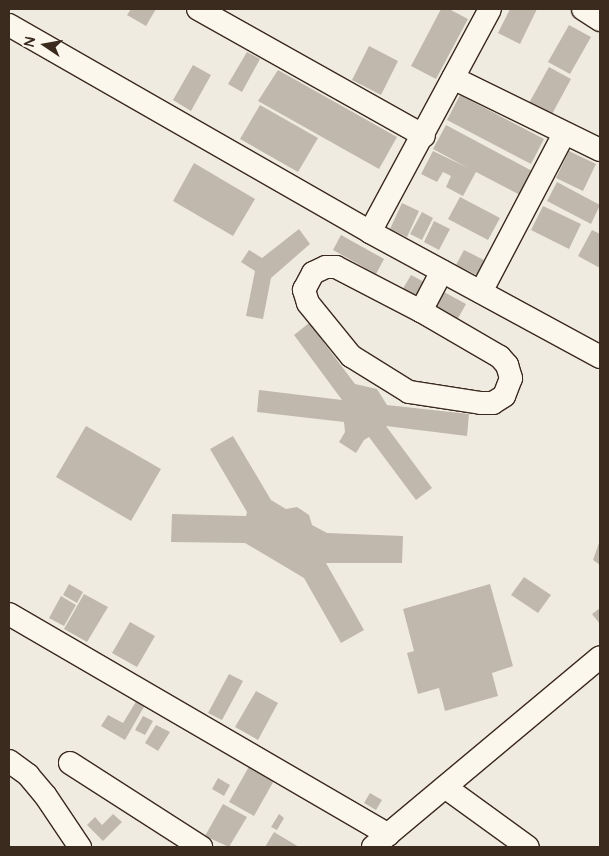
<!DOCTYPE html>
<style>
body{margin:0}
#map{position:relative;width:609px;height:856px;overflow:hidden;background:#f0ebe0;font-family:"Architects Daughter",sans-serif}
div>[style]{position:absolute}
.building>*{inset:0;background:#c0b8ad}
.roads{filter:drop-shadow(1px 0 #3b2a1e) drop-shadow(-1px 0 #3b2a1e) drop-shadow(0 1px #3b2a1e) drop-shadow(0 -1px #3b2a1e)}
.minor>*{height:22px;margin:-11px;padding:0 11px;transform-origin:11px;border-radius:11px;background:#fbf7ec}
span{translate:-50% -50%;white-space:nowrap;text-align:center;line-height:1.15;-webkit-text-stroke:4px #fbf7ec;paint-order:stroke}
.frame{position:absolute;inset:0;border:10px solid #3b2a1e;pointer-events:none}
.north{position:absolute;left:20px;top:20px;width:50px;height:50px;-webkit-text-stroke:4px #fbf7ec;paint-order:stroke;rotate:282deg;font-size:14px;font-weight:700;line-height:20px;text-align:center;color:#3b2a1e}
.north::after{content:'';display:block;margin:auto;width:18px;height:22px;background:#3b2a1e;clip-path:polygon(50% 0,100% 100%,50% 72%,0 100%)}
</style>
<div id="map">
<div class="building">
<i style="clip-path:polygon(131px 9px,156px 9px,146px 26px,127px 15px)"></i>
<i style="clip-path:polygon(441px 9px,449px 9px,468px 19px,436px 79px,411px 66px)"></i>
<i style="clip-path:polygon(510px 9px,537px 9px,520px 44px,498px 33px)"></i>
<i style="clip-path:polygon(569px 25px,591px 37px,570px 74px,548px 62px)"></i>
<i style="clip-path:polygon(369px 46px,398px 61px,381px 95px,352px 80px)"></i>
<i style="clip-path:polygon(247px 52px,260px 59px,242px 92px,228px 84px)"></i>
<i style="clip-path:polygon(193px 65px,211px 75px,191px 111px,173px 100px)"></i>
<i style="clip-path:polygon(549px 67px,571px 79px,551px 116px,529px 103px)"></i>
<i style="clip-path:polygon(278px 70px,397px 137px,379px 169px,258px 101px)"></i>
<i style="clip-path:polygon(460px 95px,544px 139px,531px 164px,447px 120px)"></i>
<i style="clip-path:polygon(260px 105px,318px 138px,298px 172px,240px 139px)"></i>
<i style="clip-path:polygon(446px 125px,534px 172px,522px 196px,476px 172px,463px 196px,446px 187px,451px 176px,443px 172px,437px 182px,421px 174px,433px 151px,468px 168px,433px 149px)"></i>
<i style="clip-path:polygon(569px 151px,596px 164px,583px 191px,556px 178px)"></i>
<i style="clip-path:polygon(194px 163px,255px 199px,233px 236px,173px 201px)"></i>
<i style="clip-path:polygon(557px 182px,600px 205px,591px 224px,547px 201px)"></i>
<i style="clip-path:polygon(460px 197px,500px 218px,488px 240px,448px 219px)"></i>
<i style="clip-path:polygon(402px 203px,419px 211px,407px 237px,390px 229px)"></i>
<i style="clip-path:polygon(543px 206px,581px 224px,569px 249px,531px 230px)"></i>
<i style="clip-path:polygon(422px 212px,433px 218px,422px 240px,410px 234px)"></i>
<i style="clip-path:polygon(434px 221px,450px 229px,439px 250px,424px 242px)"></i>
<i style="clip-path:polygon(299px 229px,310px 244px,271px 278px,263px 319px,246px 316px,255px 271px,241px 262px,249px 250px,262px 258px)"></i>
<i style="clip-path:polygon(592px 230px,600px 234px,600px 268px,578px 256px)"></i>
<i style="clip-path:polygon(341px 235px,384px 259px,376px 274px,333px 250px)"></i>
<i style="clip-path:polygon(464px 250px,484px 260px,477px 275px,456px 265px)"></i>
<i style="clip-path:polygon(411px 275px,426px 283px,417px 300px,401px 292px)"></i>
<i style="clip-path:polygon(444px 292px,466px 304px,456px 322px,434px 310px)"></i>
<i style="clip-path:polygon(309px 323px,355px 384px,377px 389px,387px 405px,469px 414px,467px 436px,386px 426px,432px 488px,416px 500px,369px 437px,364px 440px,356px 453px,339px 442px,345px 432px,344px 422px,257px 412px,259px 390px,342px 400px,294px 335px)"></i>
<i style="clip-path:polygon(86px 426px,161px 469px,131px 521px,56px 477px)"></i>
<i style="clip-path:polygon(233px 436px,271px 500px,286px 509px,297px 507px,309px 515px,312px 525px,327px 533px,403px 536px,402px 563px,326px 563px,364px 630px,341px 643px,304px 578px,245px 543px,171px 542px,172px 514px,246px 516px,247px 512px,210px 449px)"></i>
<i style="clip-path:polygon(600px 540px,600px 565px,593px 560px)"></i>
<i style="clip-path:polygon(524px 577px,551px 595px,538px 613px,511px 595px)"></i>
<i style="clip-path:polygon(69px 584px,83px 592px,77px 603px,63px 595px)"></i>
<i style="clip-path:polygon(490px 584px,513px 666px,492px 673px,498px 696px,445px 711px,439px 688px,418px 694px,407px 653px,414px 651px,403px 609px)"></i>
<i style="clip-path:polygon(84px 594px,108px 607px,87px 642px,64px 629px)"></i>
<i style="clip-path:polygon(61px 596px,76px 605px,64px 626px,49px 618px)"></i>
<i style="clip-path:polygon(600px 608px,600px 624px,592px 614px)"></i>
<i style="clip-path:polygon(130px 622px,155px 636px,137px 667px,112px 653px)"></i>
<i style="clip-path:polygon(229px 674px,243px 681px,222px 720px,208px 713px)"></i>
<i style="clip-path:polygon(256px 691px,278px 703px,258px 740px,235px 727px)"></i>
<i style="clip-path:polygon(137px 700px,145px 705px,125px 740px,101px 726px,108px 715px,123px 723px)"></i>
<i style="clip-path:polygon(143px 716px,153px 721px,145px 735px,135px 730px)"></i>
<i style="clip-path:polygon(156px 725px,170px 732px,158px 751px,145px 743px)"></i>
<i style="clip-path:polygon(251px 763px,276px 777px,254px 816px,229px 802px)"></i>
<i style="clip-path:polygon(218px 778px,230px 785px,224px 796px,212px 789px)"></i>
<i style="clip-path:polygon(370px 793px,382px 800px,376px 810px,364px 803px)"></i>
<i style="clip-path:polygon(223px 804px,247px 817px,229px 847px,205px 836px)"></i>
<i style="clip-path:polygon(113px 814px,122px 822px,103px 841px,87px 825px,95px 817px,102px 825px)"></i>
<i style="clip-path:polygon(279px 814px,284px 818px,277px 830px,271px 827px)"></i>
<i style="clip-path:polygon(274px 832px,299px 847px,265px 847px)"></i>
</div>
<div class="roads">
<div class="minor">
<i style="left:198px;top:9px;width:259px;rotate:29.3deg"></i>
<i style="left:583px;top:9px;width:20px;rotate:33deg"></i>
<i style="left:9px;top:25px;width:416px;rotate:29.8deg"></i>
<i style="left:370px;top:232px;width:262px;rotate:28.5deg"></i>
<i style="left:453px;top:78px;width:164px;rotate:26.1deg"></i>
<i style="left:370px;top:232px;width:253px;rotate:-61.7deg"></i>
<i style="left:326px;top:267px;width:10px"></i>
<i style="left:336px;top:267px;width:96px;rotate:27.4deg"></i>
<i style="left:421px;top:311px;width:91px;rotate:30.2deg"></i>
<i style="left:500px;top:357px;width:11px;rotate:49deg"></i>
<i style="left:507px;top:365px;width:14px;rotate:73deg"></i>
<i style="left:511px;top:378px;width:19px;rotate:111deg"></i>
<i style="left:504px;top:396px;width:13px;rotate:148deg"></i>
<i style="left:493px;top:403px;width:12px;rotate:180deg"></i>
<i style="left:481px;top:403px;width:73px;rotate:-171.3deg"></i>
<i style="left:409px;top:392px;width:68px;rotate:-148.2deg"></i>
<i style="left:351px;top:356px;width:68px;rotate:-129.1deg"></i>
<i style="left:308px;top:303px;width:14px;rotate:-107deg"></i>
<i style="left:304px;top:290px;width:19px;rotate:-62deg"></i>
<i style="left:313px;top:273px;width:14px;rotate:-25deg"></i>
<i style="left:481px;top:292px;width:178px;rotate:-62.3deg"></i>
<i style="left:421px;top:311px;width:45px;rotate:-62.3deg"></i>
<i style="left:9px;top:614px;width:439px;rotate:30.2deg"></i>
<i style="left:9px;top:761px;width:24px;rotate:36deg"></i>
<i style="left:28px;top:775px;width:26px;rotate:50deg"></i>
<i style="left:45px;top:795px;width:63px;rotate:56.1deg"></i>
<i style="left:70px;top:763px;width:156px;rotate:32.7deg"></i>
<i style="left:445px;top:787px;width:102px;rotate:35.9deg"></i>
<i style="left:373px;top:847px;width:296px;rotate:-39.9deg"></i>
</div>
</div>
<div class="frame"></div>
<div class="north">N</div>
</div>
